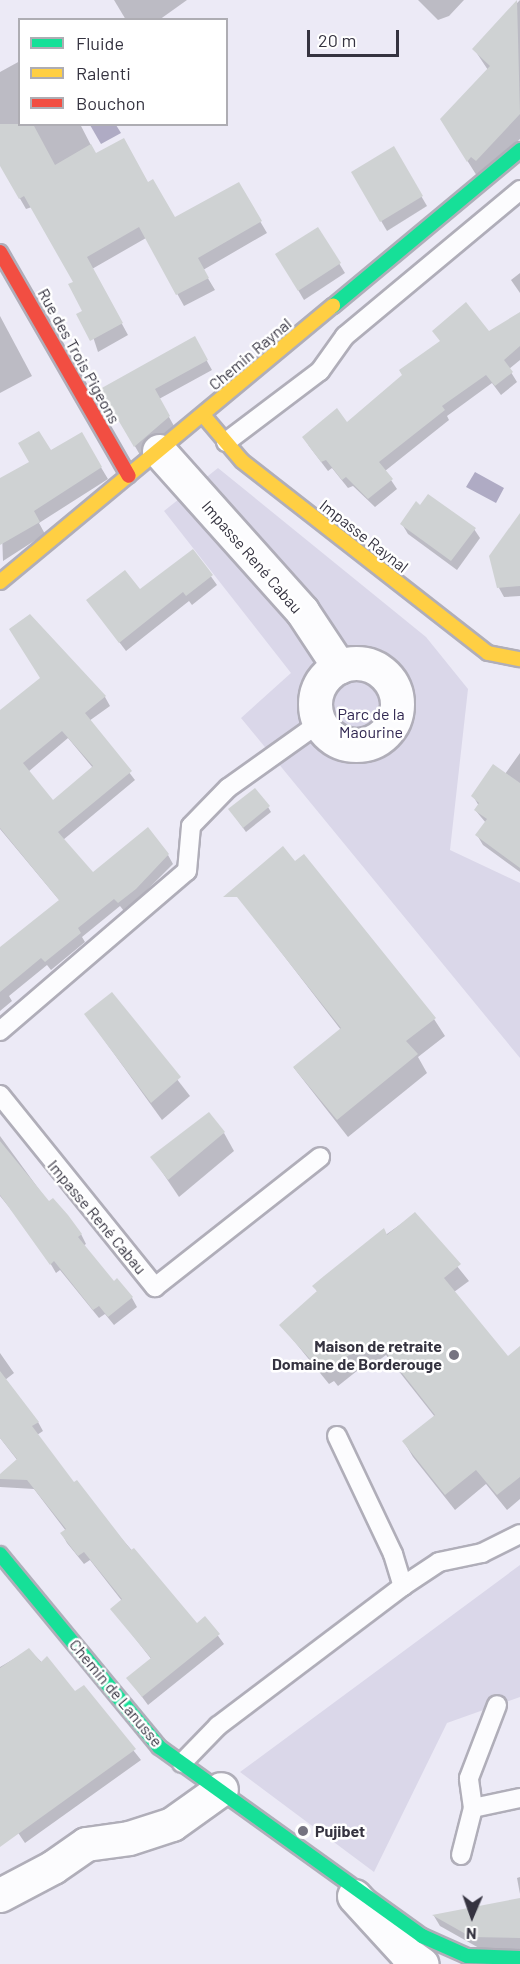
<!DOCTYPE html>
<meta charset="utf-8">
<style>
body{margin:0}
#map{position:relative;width:520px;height:1964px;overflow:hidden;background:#eceaf6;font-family:Barlow,sans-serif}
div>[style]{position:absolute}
.green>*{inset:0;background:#dad7e9}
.water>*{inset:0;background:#afabc4}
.shadow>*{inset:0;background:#0003}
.building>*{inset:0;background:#cfd2d3}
.roads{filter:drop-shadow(2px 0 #b0aeb9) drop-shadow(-2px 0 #b0aeb9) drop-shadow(0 2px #b0aeb9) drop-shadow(0 -2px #b0aeb9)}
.lane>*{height:18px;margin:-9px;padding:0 9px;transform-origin:9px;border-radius:9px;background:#fcfcfe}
.street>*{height:33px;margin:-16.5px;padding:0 16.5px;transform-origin:16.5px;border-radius:16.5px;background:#fcfcfe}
.street>.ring{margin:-16.5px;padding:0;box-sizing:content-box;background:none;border:33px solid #fcfcfe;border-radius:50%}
.fast>*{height:14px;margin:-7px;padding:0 7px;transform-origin:7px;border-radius:7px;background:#16e098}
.slow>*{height:14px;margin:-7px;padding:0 7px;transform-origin:7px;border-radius:7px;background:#ffcf43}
.jam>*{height:14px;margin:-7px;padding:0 7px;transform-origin:7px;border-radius:7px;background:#f24e42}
.dots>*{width:16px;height:16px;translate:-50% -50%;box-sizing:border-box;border:3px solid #fff;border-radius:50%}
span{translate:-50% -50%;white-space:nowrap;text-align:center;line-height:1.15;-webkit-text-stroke:5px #fff;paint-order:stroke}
.street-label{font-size:16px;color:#353340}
.park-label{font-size:16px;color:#312751}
.poi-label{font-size:16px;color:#353340;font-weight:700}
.right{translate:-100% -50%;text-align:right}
.left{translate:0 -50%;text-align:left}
.legend{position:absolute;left:18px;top:18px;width:210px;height:108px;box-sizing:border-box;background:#fff;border:2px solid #aeadb3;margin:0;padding:8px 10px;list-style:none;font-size:18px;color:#353340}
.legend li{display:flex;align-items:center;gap:12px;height:30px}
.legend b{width:30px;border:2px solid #aeadb3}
.north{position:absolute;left:442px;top:1886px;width:60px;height:60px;-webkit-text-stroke:4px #fff;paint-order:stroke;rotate:182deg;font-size:16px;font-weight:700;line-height:24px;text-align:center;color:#353340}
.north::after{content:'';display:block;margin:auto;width:21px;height:27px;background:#353340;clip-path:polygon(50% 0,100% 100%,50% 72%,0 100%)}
.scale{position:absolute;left:307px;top:30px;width:92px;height:27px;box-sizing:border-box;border:3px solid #353340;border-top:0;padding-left:8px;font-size:18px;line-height:21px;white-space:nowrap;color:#353340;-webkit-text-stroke:4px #fff;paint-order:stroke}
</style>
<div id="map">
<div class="green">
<i style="clip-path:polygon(218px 468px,426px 637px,468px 689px,450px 850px,520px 883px,520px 1058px,241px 718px,291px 673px,164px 511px)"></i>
<i style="clip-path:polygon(520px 1565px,520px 1697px,447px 1723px,374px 1872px,240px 1772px)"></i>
</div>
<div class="water">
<i style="clip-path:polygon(90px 125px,116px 125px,121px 133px,101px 144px)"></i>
<i style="clip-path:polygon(475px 472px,504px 488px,496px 503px,466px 487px)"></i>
</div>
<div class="shadow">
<i style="clip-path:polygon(114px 0,187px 0,159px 20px,126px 20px)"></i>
<i style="clip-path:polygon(418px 0,464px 0,449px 16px,438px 20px)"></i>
<i style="clip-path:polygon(520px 0,520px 139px,477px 176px,451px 135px,488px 70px,474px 49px)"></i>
<i style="clip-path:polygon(20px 61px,20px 124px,80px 124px,96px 155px,147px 184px,174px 219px,238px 184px,267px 233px,203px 270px,215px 290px,184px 306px,146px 238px,92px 269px,128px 335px,98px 352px,75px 282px,32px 207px,26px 209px,0 164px,0 72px)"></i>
<i style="clip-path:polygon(393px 148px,427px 206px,387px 231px,353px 173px)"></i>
<i style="clip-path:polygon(318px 229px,345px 273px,304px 300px,277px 254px)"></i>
<i style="clip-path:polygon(520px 273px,520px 293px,511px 280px)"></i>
<i style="clip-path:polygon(520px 314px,520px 360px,509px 369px,517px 382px,501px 395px,492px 383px,447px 416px,449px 420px,385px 471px,397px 489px,375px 507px,353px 486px,348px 488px,332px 468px,328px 471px,309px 446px,304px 437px,347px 424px)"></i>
<i style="clip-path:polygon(0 316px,32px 376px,0 393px)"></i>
<i style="clip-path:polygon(194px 338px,212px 370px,159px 399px,174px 426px,140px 455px,102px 389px)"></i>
<i style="clip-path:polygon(81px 434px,108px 479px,39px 523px,45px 534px,3px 561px,0 479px)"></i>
<i style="clip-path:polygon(520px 516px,520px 596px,504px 597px,499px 588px)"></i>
<i style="clip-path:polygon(402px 524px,474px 529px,480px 538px,457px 570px,408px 534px)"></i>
<i style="clip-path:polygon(193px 551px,217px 585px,192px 605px,189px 601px,126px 651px,88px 601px,140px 591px)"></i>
<i style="clip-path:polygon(evenodd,30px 616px,105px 697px,110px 706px,89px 721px,135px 780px,63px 840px,92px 874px,168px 855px,173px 864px,140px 897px,124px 911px,120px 906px,82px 937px,85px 942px,51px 970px,47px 965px,9px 996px,12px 1001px,0 1011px,0 950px,60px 901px,0 829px,0 711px,42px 679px,30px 616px,68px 738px,93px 768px,53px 802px,28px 772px,68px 738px)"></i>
<i style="clip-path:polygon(520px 753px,520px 872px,483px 845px,477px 835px,486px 823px,476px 811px,479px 806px,473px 796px,505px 774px)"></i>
<i style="clip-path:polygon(268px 807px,271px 812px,246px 832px,233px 814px)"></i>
<i style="clip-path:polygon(237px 895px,434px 1019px,445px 1036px,418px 1057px,427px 1073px,348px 1137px,294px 1068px,341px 1030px)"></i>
<i style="clip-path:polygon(111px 994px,190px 1096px,162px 1120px,86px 1015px)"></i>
<i style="clip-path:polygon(224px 1133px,234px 1151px,179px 1197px,152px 1157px)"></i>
<i style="clip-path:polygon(0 1136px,49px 1203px,81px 1234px,86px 1244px,83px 1246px,113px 1283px,132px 1298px,137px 1307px,114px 1325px,105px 1314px,99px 1318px,60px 1270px,56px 1273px,39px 1244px,0 1196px)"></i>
<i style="clip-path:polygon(415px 1214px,469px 1281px,454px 1292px,508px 1358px,520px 1348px,520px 1499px,507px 1510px,486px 1484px,455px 1510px,413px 1457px,404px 1442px,435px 1417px,386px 1355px,370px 1367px,367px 1363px,338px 1386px,334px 1381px,329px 1384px,281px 1325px,318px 1293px,314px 1286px)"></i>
<i style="clip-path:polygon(0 1353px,14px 1373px,5px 1380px,38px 1422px,43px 1431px,37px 1435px,74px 1484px,197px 1625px,205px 1618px,224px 1644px,148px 1705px,128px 1678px,152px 1660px,112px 1609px,122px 1601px,90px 1560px,84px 1564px,67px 1543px,62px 1534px,66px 1531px,34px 1489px,0 1487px,0 1476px,18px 1461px,0 1438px)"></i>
<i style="clip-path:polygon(29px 1650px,75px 1694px,83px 1687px,141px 1760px,25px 1843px,0 1806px,0 1667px)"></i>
<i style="clip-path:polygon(520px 1877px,520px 1894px,517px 1878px)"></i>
<i style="clip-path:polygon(520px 1900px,520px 1949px,479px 1948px,440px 1926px,434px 1916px)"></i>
</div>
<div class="building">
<i style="clip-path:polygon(517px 0,520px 114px,476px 161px,471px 157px,467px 162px,440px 119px,490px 66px,472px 49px)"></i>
<i style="clip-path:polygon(0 124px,33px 124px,55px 165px,91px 144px,96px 153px,124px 138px,148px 182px,153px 179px,175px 217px,239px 182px,262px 221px,198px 258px,209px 278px,176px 295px,139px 227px,87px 257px,123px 323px,90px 341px,76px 314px,82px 311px,68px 284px,73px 282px,24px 196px,19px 199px,0 166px)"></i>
<i style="clip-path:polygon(394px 146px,423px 196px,380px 222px,351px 172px)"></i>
<i style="clip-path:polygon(318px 227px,341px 263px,298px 291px,275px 254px)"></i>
<i style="clip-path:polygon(466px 302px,489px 331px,520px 312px,520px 346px,504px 360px,513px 372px,495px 386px,486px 375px,442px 406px,445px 410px,379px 462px,393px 479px,368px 499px,346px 477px,342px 480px,326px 460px,321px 462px,302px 437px,337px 408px,347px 422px,402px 375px,399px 370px,440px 341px,432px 331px)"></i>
<i style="clip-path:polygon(195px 336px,208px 360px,155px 389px,170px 416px,134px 447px,100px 389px)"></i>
<i style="clip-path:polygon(39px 431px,51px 450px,82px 432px,102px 467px,34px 511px,40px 522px,0 545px,0 478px,29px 462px,18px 443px)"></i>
<i style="clip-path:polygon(428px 494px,476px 528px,451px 561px,400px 524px,416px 501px,420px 505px)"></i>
<i style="clip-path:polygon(520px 513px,520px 586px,497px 588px,489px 556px)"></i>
<i style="clip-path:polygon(193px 549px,213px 575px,186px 596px,183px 592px,119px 643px,86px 600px,125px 570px,140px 589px)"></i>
<i style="clip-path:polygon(evenodd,30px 614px,106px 696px,85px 713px,132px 771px,58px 832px,93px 872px,148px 827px,169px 854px,136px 889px,118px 903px,114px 899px,78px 928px,81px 933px,45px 962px,41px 958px,0 992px,0 947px,59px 900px,0 828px,0 710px,40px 678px,9px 629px,30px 614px,62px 731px,93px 766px,53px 800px,23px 763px,62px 731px)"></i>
<i style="clip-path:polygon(493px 764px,520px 783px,520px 868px,475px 835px,487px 819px,474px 810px,479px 803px,471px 796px)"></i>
<i style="clip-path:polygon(255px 788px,270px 806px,243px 828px,228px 809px)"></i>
<i style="clip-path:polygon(283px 846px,295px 861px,304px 854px,436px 1018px,406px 1041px,418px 1054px,337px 1120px,293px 1067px,341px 1028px,237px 897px,223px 897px)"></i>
<i style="clip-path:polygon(112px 992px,181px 1077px,151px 1103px,84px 1014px)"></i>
<i style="clip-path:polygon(209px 1112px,225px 1132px,168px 1180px,150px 1157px)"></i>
<i style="clip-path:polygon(0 1141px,49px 1201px,53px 1198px,68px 1215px,82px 1234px,78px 1237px,114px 1281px,117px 1278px,133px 1297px,108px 1317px,99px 1306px,93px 1310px,54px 1261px,50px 1265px,0 1195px)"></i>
<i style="clip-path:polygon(415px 1212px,461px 1264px,444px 1278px,508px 1356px,520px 1346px,520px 1477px,497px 1495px,476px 1470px,445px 1495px,402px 1441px,435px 1415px,376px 1340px,360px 1353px,357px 1349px,328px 1371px,324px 1366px,320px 1370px,279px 1325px,317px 1291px,312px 1286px,324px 1276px,384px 1228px,387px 1235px)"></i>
<i style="clip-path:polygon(0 1371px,39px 1422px,32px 1426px,74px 1482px,77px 1480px,131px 1550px,134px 1548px,197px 1623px,205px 1616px,220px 1634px,142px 1697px,126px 1678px,151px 1658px,110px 1609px,122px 1599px,84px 1552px,78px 1556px,60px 1533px,66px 1529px,27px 1480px,0 1479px,0 1474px,17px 1459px,0 1438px)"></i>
<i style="clip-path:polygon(29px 1648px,41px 1662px,47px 1656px,75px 1691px,84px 1685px,136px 1749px,0 1847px,0 1668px)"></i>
<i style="clip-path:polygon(520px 1898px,520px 1938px,471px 1937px,432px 1915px)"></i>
</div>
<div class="roads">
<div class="lane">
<i style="left:226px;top:442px;width:118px;rotate:-37.1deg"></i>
<i style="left:320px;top:371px;width:43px;rotate:-54.5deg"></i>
<i style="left:345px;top:336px;width:228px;rotate:-39.8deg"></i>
<i style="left:0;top:1031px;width:246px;rotate:-40.6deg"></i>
<i style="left:187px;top:871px;width:45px;rotate:-84.9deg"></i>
<i style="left:191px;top:826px;width:53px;rotate:-45.8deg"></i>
<i style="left:228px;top:788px;width:112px;rotate:-35.5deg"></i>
<i style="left:0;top:1095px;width:247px;rotate:51.1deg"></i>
<i style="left:155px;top:1287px;width:210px;rotate:-38.2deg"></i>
<i style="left:337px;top:1436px;width:131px;rotate:64.6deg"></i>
<i style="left:393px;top:1554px;width:34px;rotate:73deg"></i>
<i style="left:403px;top:1586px;width:43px;rotate:-33.7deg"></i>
<i style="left:439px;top:1562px;width:44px;rotate:-11.8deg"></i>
<i style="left:482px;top:1553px;width:42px;rotate:-26.6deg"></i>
<i style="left:182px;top:1763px;width:52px;rotate:-45.8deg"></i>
<i style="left:218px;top:1726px;width:232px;rotate:-37.1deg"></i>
<i style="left:473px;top:1808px;width:30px;rotate:-98deg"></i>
<i style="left:469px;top:1778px;width:78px;rotate:-69deg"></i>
<i style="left:461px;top:1855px;width:49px;rotate:-75.7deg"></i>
<i style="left:473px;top:1808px;width:48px;rotate:-12deg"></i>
</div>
<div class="street">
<i style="left:159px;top:451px;width:215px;rotate:48.2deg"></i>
<i style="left:302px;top:611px;width:67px;rotate:56.5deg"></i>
<i class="ring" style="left:315px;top:663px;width:49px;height:49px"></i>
<i style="left:0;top:1895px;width:60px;rotate:-27.8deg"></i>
<i style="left:53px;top:1867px;width:40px;rotate:-34.9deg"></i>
<i style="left:86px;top:1844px;width:43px;rotate:-7.9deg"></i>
<i style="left:129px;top:1838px;width:45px;rotate:-18deg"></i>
<i style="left:172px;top:1824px;width:60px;rotate:-35.5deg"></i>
<i style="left:354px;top:1896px;width:77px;rotate:47.6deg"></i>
<i style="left:406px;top:1953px;width:19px;rotate:35deg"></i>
</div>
<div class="fast">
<i style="left:333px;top:306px;width:244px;rotate:-39.8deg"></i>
<i style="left:0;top:1554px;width:250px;rotate:50.5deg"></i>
<i style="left:159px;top:1747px;width:324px;rotate:35.7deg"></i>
<i style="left:422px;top:1936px;width:49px;rotate:24deg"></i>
<i style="left:467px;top:1956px;width:53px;rotate:2.2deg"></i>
</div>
<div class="slow">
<i style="left:203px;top:415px;width:60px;rotate:49.7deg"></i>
<i style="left:242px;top:461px;width:312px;rotate:38deg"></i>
<i style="left:488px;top:653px;width:33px;rotate:11deg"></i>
<i style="left:0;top:582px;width:433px;rotate:-39.7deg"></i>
</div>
<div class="jam">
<i style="left:0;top:252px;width:258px;rotate:60.1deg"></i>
</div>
</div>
<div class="dots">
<i style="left:454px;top:1355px;background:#757380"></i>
<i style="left:303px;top:1831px;background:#757380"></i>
</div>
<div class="street-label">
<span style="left:250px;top:354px;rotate:-40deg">Chemin Raynal</span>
<span style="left:79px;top:356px;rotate:61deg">Rue des Trois Pigeons</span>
<span style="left:364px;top:536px;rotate:38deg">Impasse Raynal</span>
<span style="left:252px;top:557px;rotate:49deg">Impasse René Cabau</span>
<span style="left:97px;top:1217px;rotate:50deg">Impasse René Cabau</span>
<span style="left:116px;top:1693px;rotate:50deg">Chemin de Lanusse</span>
</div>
<div class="park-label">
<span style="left:371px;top:723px">Parc de la<br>Maourine</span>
</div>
<div class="poi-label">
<span class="right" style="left:442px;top:1355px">Maison de retraite<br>Domaine de Borderouge</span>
<span class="left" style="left:315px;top:1831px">Pujibet</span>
</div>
<ul class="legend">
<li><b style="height:8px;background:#16e098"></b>Fluide</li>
<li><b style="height:8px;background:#ffcf43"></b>Ralenti</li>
<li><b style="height:8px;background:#f24e42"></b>Bouchon</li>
</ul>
<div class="north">N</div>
<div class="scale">20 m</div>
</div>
